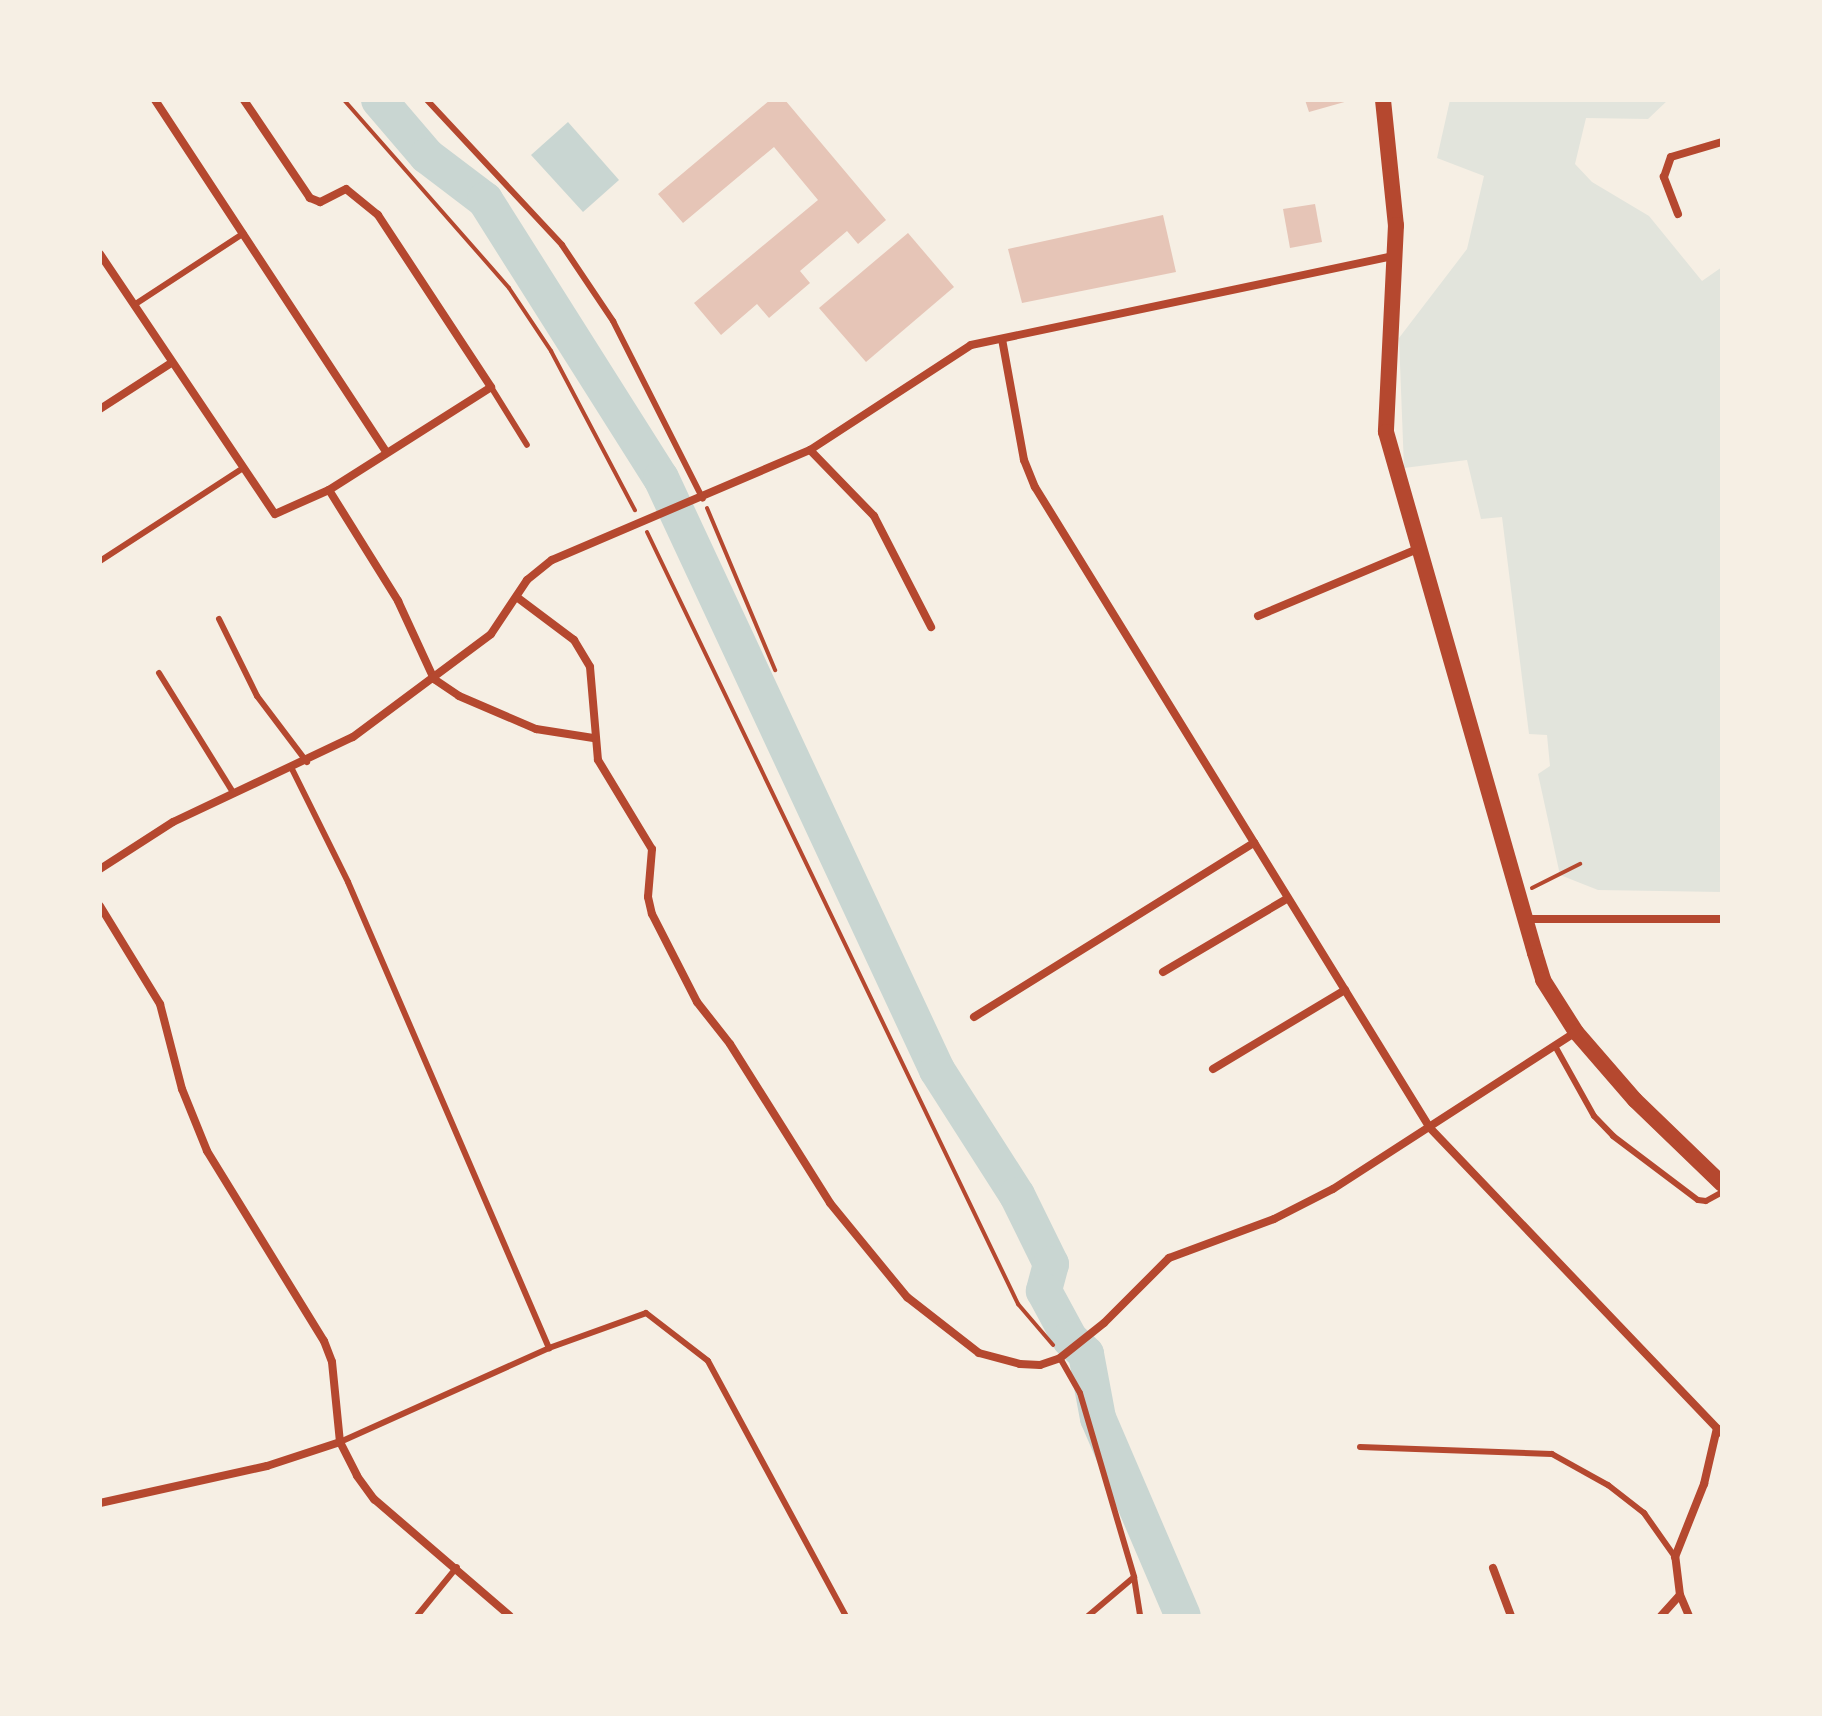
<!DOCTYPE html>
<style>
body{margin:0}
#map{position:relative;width:1822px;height:1716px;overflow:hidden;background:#f6efe4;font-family:Cabin,sans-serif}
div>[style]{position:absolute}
.green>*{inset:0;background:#e2e4dc}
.water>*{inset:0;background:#c9d6d2}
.river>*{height:36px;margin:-18px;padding:0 18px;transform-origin:18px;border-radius:18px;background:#c9d6d2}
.building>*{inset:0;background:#e6c5b7}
.path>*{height:4px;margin:-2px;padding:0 2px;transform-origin:2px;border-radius:2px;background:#b5482f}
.service>*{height:6px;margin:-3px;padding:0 3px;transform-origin:3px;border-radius:3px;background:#b5482f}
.minor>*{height:8px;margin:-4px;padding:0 4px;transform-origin:4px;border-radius:4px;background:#b5482f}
.secondary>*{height:16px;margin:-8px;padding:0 8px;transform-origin:8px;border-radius:8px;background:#b5482f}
span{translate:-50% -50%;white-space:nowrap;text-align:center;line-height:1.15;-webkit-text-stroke:7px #f6efe4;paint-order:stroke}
.frame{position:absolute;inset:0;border:102px solid #f6efe4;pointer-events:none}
</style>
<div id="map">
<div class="green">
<i style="clip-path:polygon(1450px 100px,1668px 100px,1648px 119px,1586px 118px,1575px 164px,1592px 182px,1649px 216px,1702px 281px,1722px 267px,1722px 892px,1598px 890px,1560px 875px,1538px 774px,1550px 766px,1547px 735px,1529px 734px,1502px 517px,1481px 519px,1467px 460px,1404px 468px,1399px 338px,1467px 249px,1484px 176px,1437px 158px)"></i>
</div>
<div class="water">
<i style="clip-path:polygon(568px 122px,619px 180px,583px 212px,531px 155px)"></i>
</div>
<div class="river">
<i style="left:379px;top:100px;width:74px;rotate:49.4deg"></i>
<i style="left:427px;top:156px;width:73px;rotate:37.2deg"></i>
<i style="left:485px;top:200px;width:329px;rotate:57.7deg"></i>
<i style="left:661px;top:478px;width:653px;rotate:65deg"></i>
<i style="left:937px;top:1070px;width:148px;rotate:57.4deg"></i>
<i style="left:1017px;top:1195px;width:77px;rotate:63.8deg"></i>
<i style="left:1051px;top:1264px;width:28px;rotate:105deg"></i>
<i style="left:1044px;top:1291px;width:55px;rotate:61.6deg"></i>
<i style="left:1070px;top:1339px;width:22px;rotate:43deg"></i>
<i style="left:1086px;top:1354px;width:65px;rotate:79.4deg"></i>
<i style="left:1098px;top:1418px;width:215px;rotate:66.8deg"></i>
</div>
<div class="building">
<i style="clip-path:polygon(770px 100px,785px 100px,886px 220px,858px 244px,847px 231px,800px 271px,810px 283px,769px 318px,757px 304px,721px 335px,694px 303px,818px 200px,774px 147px,683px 223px,658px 194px)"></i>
<i style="clip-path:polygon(1305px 100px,1348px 100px,1348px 101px,1309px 112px)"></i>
<i style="clip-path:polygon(1315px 204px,1322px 242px,1290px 248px,1283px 209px)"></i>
<i style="clip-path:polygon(1163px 215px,1176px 272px,1022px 303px,1008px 249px)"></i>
<i style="clip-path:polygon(908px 233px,954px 287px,866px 362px,819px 308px)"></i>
</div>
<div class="path">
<i style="left:344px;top:100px;width:250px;rotate:48.7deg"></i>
<i style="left:509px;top:288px;width:76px;rotate:56.3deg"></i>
<i style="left:551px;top:351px;width:180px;rotate:62.2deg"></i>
<i style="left:707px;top:508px;width:176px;rotate:67.2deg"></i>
<i style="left:647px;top:532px;width:857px;rotate:64.33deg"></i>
<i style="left:1018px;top:1304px;width:54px;rotate:49.5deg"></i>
<i style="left:1532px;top:888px;width:54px;rotate:-26.6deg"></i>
</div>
<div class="service">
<i style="left:427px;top:100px;width:198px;rotate:47deg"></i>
<i style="left:562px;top:245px;width:92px;rotate:56.1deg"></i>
<i style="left:613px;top:321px;width:199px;rotate:63.2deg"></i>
<i style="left:134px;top:305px;width:131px;rotate:-33.2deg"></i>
<i style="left:491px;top:387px;width:68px;rotate:58.2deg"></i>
<i style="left:100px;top:561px;width:167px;rotate:-33deg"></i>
<i style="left:219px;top:619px;width:86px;rotate:63.7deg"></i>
<i style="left:257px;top:696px;width:83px;rotate:52.9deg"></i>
<i style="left:159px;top:673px;width:142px;rotate:58.2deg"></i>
<i style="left:292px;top:769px;width:126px;rotate:63.6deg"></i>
<i style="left:348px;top:882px;width:508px;rotate:66.67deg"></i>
<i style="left:1555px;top:1046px;width:80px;rotate:60.9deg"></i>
<i style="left:1594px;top:1116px;width:28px;rotate:46deg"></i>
<i style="left:1613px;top:1136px;width:106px;rotate:37deg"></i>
<i style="left:1698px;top:1200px;width:8px;rotate:7deg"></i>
<i style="left:1706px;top:1201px;width:18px;rotate:-29deg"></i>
<i style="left:1060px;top:1358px;width:40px;rotate:60.3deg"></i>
<i style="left:1080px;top:1393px;width:192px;rotate:73.6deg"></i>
<i style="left:1134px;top:1577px;width:39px;rotate:81deg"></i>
<i style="left:340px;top:1442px;width:229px;rotate:-24.2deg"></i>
<i style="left:549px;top:1348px;width:103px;rotate:-19.8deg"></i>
<i style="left:646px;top:1313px;width:78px;rotate:37.7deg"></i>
<i style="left:708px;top:1361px;width:290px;rotate:61.6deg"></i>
<i style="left:1360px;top:1447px;width:192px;rotate:2.1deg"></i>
<i style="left:1552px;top:1454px;width:64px;rotate:29deg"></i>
<i style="left:1608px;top:1485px;width:46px;rotate:37.9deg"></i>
<i style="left:1644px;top:1513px;width:54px;rotate:54.8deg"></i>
<i style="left:417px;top:1616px;width:63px;rotate:-50.8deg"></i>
<i style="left:1088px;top:1616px;width:60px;rotate:-40.3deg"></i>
</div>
<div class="minor">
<i style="left:155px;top:100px;width:420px;rotate:56.7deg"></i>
<i style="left:1678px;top:214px;width:40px;rotate:-111deg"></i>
<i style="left:1664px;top:177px;width:21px;rotate:-71deg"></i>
<i style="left:1671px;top:157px;width:53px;rotate:-16.4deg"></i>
<i style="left:100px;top:254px;width:313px;rotate:56.1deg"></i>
<i style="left:275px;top:514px;width:59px;rotate:-24deg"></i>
<i style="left:329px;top:490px;width:192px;rotate:-32.4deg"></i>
<i style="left:491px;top:387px;width:206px;rotate:-123.3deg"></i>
<i style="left:378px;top:215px;width:41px;rotate:-140.9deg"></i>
<i style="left:346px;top:189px;width:29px;rotate:153deg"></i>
<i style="left:320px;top:202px;width:11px;rotate:-158deg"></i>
<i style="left:310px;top:198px;width:118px;rotate:-124deg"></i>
<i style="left:1002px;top:339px;width:123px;rotate:79.7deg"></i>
<i style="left:1024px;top:460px;width:29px;rotate:68deg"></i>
<i style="left:1035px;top:487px;width:753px;rotate:58.36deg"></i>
<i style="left:1430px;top:1128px;width:423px;rotate:46.3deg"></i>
<i style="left:100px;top:409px;width:85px;rotate:-32.9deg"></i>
<i style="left:810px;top:450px;width:92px;rotate:45.9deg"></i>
<i style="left:874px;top:516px;width:125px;rotate:62.8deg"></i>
<i style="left:329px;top:490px;width:131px;rotate:58.1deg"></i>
<i style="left:398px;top:601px;width:86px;rotate:65.2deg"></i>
<i style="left:434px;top:679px;width:30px;rotate:34deg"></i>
<i style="left:459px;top:696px;width:84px;rotate:23.2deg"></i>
<i style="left:536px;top:729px;width:58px;rotate:9deg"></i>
<i style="left:518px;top:598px;width:70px;rotate:36.9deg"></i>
<i style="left:574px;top:640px;width:31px;rotate:59deg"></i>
<i style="left:590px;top:667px;width:93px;rotate:85.1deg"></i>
<i style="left:598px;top:760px;width:104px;rotate:58.8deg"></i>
<i style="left:652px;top:849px;width:48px;rotate:94.8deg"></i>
<i style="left:648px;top:897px;width:17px;rotate:77deg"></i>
<i style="left:652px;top:914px;width:99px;rotate:62.9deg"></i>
<i style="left:697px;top:1002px;width:53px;rotate:51.8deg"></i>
<i style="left:730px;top:1044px;width:188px;rotate:57.8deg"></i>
<i style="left:830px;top:1203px;width:122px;rotate:50.7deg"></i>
<i style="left:907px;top:1297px;width:91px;rotate:37.9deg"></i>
<i style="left:979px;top:1353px;width:42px;rotate:15deg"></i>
<i style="left:1020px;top:1364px;width:20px;rotate:3deg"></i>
<i style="left:1040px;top:1365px;width:21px;rotate:-19deg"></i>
<i style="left:1060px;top:1358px;width:56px;rotate:-38.5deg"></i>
<i style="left:1104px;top:1323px;width:92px;rotate:-45deg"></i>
<i style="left:1169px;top:1258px;width:112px;rotate:-20.4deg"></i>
<i style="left:1274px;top:1219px;width:66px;rotate:-27deg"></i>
<i style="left:1333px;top:1189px;width:289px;rotate:-32.9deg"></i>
<i style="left:1258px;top:616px;width:173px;rotate:-22.8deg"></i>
<i style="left:100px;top:869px;width:87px;rotate:-32.8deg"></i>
<i style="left:173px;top:822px;width:199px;rotate:-25.3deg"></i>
<i style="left:353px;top:737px;width:172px;rotate:-36.7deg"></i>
<i style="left:491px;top:634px;width:65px;rotate:-56.3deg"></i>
<i style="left:527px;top:580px;width:32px;rotate:-39deg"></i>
<i style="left:552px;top:560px;width:280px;rotate:-23.1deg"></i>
<i style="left:810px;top:450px;width:192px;rotate:-33.1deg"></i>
<i style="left:971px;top:345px;width:432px;rotate:-11.9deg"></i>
<i style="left:100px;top:906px;width:115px;rotate:58.5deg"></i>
<i style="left:160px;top:1004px;width:88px;rotate:75.5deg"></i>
<i style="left:182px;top:1089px;width:67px;rotate:68deg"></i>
<i style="left:207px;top:1151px;width:223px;rotate:58.4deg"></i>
<i style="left:324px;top:1341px;width:22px;rotate:69deg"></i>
<i style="left:332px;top:1362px;width:80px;rotate:84.3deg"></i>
<i style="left:340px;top:1442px;width:38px;rotate:63deg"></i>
<i style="left:357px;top:1476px;width:29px;rotate:54deg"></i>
<i style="left:374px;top:1499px;width:179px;rotate:40.7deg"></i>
<i style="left:1525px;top:919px;width:197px"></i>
<i style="left:1163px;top:972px;width:145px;rotate:-30.6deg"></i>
<i style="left:974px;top:1017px;width:330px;rotate:-31.9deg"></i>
<i style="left:1213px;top:1069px;width:154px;rotate:-30.9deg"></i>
<i style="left:100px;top:1503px;width:171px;rotate:-12.5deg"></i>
<i style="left:267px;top:1466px;width:77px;rotate:-18.2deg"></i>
<i style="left:1493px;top:1568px;width:51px;rotate:69.4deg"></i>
<i style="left:1661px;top:1616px;width:28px;rotate:-48deg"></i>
<i style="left:1689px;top:1616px;width:23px;rotate:-113deg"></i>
<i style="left:1680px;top:1595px;width:38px;rotate:-97deg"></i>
<i style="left:1675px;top:1557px;width:79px;rotate:-68.3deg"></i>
<i style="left:1704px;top:1484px;width:57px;rotate:-76.9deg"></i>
</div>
<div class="secondary">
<i style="left:1383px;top:100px;width:126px;rotate:84.1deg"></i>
<i style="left:1396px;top:225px;width:207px;rotate:92.8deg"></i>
<i style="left:1386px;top:432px;width:542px;rotate:74.04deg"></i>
<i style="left:1535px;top:953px;width:28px;rotate:73deg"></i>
<i style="left:1543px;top:980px;width:62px;rotate:57.6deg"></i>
<i style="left:1576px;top:1032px;width:90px;rotate:49.1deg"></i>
<i style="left:1635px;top:1100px;width:121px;rotate:44deg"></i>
</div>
<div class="frame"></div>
</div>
